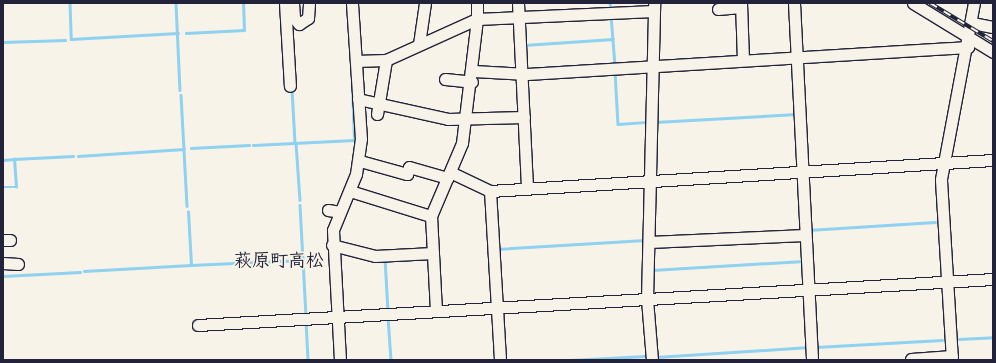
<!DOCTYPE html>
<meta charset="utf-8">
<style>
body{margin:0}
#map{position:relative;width:996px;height:363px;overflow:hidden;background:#f7f3e8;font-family:Dekko,"Klee One",sans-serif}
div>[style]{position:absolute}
.stream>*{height:2.5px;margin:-1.25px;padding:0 1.25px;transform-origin:1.25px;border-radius:1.25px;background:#8ed1f0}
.roads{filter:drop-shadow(1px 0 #22223b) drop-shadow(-1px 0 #22223b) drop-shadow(0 1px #22223b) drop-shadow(0 -1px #22223b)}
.minor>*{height:11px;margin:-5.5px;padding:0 5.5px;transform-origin:5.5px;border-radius:5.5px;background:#f7f3e8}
.rail>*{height:4px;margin-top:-2px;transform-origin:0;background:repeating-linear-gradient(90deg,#f7f3e8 0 8px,#22223b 0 16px);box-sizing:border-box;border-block:1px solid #22223b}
span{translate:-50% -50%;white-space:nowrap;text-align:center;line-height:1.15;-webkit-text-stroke:3.5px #f7f3e8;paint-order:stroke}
.quarter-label{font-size:18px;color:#22223b;font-weight:700}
.frame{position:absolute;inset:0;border:4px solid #22223b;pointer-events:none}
</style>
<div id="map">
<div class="stream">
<i style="left:70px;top:3px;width:36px;rotate:88deg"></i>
<i style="left:71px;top:39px;width:107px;rotate:-3.2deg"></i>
<i style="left:176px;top:3px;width:87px;rotate:87.4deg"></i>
<i style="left:610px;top:3px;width:7px;rotate:82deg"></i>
<i style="left:611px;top:15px;width:51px;rotate:85.5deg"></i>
<i style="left:186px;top:33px;width:58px;rotate:-3deg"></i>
<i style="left:244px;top:30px;width:27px;rotate:-92deg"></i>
<i style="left:3px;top:42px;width:62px;rotate:-1.8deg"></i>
<i style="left:524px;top:45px;width:89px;rotate:-3.9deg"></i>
<i style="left:615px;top:71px;width:53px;rotate:86.8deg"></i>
<i style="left:618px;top:124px;width:30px;rotate:-4deg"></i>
<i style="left:292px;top:89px;width:54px;rotate:86.8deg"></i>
<i style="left:181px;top:95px;width:111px;rotate:86.9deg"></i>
<i style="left:655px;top:122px;width:141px;rotate:-3.2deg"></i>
<i style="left:296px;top:143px;width:57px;rotate:86deg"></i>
<i style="left:253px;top:145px;width:101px;rotate:-2.8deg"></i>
<i style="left:354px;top:140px;width:55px;rotate:-92.1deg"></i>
<i style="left:191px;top:148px;width:58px;rotate:-3deg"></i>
<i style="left:78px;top:156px;width:106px;rotate:-3.8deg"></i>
<i style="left:3px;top:160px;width:11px;rotate:-5deg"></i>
<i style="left:3px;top:187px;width:13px"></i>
<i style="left:16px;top:187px;width:28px;rotate:-94deg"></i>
<i style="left:14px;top:159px;width:59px;rotate:-2.9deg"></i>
<i style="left:300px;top:205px;width:110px;rotate:86.9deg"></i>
<i style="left:808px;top:230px;width:127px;rotate:-3.6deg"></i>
<i style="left:497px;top:249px;width:148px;rotate:-3.5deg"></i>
<i style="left:385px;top:258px;width:53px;rotate:86.8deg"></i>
<i style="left:191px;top:265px;width:112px;rotate:-2.6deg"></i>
<i style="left:652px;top:270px;width:152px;rotate:-3.4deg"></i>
<i style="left:84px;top:271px;width:107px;rotate:-3.2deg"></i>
<i style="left:191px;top:265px;width:53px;rotate:-93.2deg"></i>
<i style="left:3px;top:276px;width:77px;rotate:-3deg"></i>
<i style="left:388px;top:317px;width:43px;rotate:86deg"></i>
<i style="left:306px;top:321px;width:39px;rotate:87deg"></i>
<i style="left:959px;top:339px;width:34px;rotate:-3deg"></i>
<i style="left:816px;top:347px;width:126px;rotate:-3.2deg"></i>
<i style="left:656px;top:357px;width:153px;rotate:-3.7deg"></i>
<i style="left:570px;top:360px;width:76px;rotate:-3deg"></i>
</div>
<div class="roads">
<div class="minor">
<i style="left:285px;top:3px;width:83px;rotate:86.6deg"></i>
<i style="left:293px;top:3px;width:15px;rotate:86deg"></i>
<i style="left:294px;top:18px;width:8px;rotate:50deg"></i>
<i style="left:299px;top:24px;width:11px;rotate:-34deg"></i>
<i style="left:308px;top:18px;width:15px;rotate:-86deg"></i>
<i style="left:518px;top:3px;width:184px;rotate:87.2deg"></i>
<i style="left:741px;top:3px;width:56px;rotate:88deg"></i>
<i style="left:794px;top:3px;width:357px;rotate:87.1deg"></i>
<i style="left:913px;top:3px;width:94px;rotate:31.5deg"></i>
<i style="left:718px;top:9px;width:23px;rotate:-5deg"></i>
<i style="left:972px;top:23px;width:21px;rotate:11deg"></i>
<i style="left:419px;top:44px;width:41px;rotate:-81.7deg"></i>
<i style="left:356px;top:61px;width:30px;rotate:-2deg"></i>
<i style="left:386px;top:60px;width:100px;rotate:-24.3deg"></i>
<i style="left:477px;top:19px;width:16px;rotate:-90deg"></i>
<i style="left:473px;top:71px;width:54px;rotate:3.2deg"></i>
<i style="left:527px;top:74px;width:442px;rotate:-3.5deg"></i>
<i style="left:445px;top:79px;width:27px;rotate:6deg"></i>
<i style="left:358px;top:99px;width:92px;rotate:12.5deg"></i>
<i style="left:448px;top:119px;width:76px;rotate:-1.5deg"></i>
<i style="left:377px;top:114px;width:55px;rotate:-80.5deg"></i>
<i style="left:360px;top:161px;width:49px;rotate:15.5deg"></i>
<i style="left:407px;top:174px;width:7px;rotate:-74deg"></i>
<i style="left:409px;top:167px;width:40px;rotate:16deg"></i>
<i style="left:450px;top:172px;width:44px;rotate:25.4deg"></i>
<i style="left:490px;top:191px;width:504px;rotate:-3.53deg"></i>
<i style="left:350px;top:191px;width:85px;rotate:17.2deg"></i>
<i style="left:490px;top:191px;width:169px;rotate:86.6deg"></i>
<i style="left:328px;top:210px;width:12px;rotate:9deg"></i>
<i style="left:3px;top:240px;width:7px"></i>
<i style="left:649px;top:242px;width:156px;rotate:-2.6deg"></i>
<i style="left:332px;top:245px;width:44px;rotate:14.3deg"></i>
<i style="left:375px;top:256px;width:58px;rotate:-3deg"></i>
<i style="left:3px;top:263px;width:15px;rotate:4deg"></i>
<i style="left:436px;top:311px;width:95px;rotate:-93deg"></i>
<i style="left:431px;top:216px;width:79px;rotate:-67deg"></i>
<i style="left:462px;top:143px;width:125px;rotate:-83.1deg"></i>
<i style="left:477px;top:19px;width:177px;rotate:-2.6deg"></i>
<i style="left:198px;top:325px;width:796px;rotate:-3.31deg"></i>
<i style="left:911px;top:359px;width:41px;rotate:-4.2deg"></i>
<i style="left:340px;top:360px;width:130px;rotate:-93.1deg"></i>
<i style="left:333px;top:230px;width:61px;rotate:-67.7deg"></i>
<i style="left:356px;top:174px;width:35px;rotate:-82deg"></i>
<i style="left:361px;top:139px;width:136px;rotate:-93.8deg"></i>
<i style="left:652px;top:360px;width:61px;rotate:-94.7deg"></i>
<i style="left:647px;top:299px;width:296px;rotate:-88.6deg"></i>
<i style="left:952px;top:360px;width:181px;rotate:-93.5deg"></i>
<i style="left:941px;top:179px;width:179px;rotate:-79.4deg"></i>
</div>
</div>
<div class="rail">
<i style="left:930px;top:3px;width:74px;rotate:31.1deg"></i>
</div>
<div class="quarter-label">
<span style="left:279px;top:263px">萩原町高松</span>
</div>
<div class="frame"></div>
</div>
